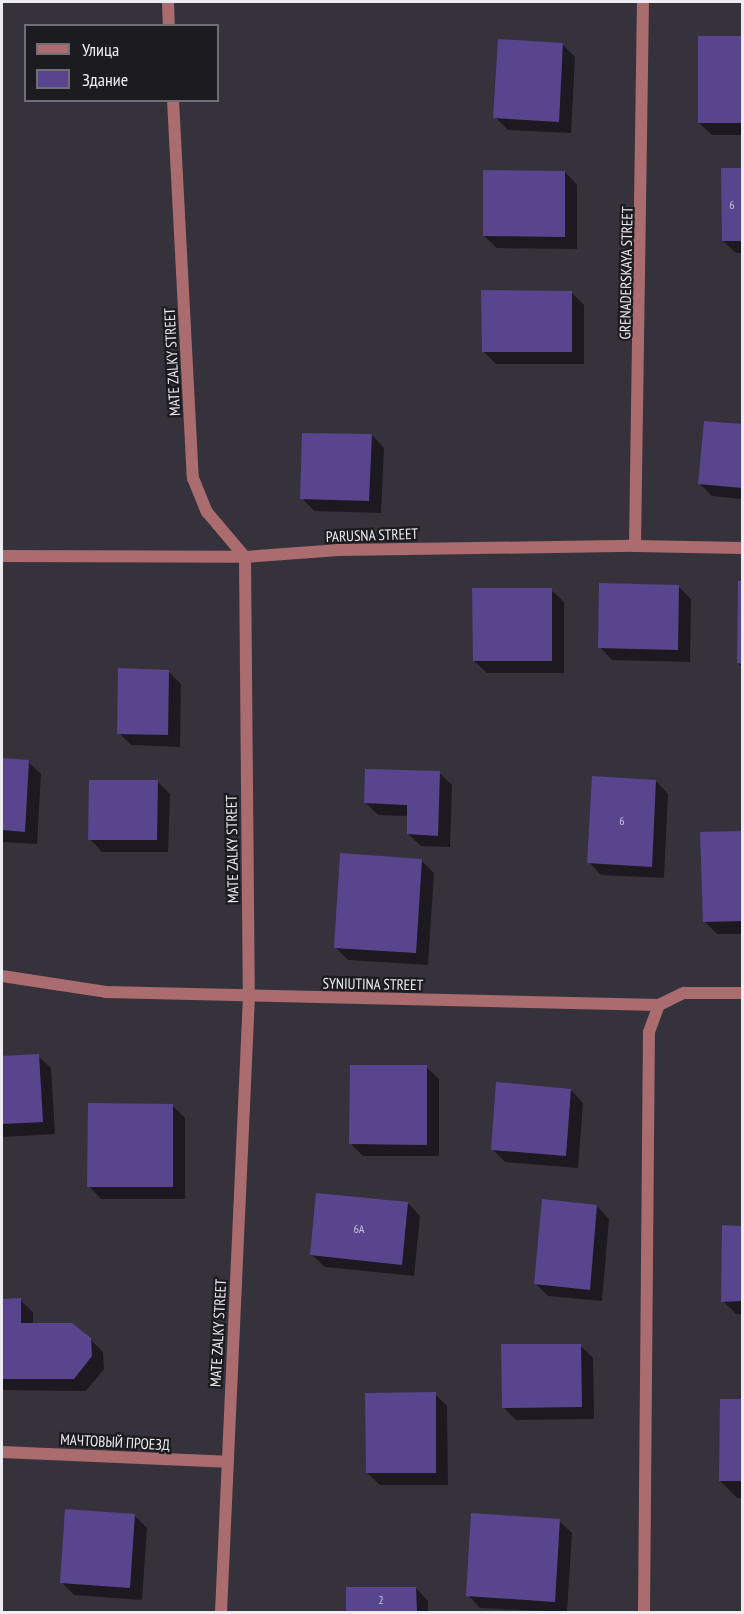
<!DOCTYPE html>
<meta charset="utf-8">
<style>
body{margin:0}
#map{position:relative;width:744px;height:1614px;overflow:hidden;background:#35323c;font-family:"PT Sans Narrow",sans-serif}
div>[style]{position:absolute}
.shadow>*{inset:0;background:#0007}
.building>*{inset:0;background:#58458e}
.lane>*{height:12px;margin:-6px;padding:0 6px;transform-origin:6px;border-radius:6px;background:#aa6c6e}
.street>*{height:12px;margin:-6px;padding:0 6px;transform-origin:6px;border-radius:6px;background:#aa6c6e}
span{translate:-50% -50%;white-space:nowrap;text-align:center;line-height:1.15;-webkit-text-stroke:4.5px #1c1b1f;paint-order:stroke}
.number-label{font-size:12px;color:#c8c2d9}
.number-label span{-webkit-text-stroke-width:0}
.street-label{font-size:15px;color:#edecf2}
.frame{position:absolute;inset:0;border:3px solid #edecf2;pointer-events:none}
.legend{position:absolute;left:24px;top:24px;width:195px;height:78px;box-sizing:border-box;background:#1c1b1f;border:2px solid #706f73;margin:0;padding:8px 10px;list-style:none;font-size:18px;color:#edecf2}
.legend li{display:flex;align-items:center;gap:12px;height:30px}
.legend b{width:30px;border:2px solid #706f73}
</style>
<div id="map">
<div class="shadow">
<i style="clip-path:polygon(699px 37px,742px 37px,742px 135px,712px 135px,699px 123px)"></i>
<i style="clip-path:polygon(563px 45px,575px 57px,571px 133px,508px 130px,495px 117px)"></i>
<i style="clip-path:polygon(723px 170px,742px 170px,742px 253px,736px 253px,723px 241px)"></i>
<i style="clip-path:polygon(565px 172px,577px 185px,577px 249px,497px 248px,484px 236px)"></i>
<i style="clip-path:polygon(571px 292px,584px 305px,584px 364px,496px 364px,483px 351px)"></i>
<i style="clip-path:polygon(705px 423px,742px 426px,742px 499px,712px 496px,700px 484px)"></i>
<i style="clip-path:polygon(372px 435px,384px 448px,381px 513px,314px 511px,302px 498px)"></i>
<i style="clip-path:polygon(740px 583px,742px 583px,742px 667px,738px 663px)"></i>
<i style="clip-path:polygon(678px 586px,691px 599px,690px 662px,612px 660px,600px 647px)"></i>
<i style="clip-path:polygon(551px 590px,564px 602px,564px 673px,487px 673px,474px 661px)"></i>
<i style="clip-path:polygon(168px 671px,181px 684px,180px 747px,131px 745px,119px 733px)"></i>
<i style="clip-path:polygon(2px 760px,28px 762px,41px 774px,37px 844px,2px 842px)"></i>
<i style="clip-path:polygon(439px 773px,452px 785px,450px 847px,421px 846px,408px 834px,409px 816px,378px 815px,366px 803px)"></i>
<i style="clip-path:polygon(656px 781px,668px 794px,664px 878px,601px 875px,589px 862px)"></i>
<i style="clip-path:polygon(158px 782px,170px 794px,168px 852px,102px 852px,90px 839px)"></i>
<i style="clip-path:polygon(742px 833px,742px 934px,717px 934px,705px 922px,702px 834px)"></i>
<i style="clip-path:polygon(421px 860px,434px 873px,428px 965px,348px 960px,335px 947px)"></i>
<i style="clip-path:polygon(38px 1056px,51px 1068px,55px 1134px,2px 1137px,2px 1058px)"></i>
<i style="clip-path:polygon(426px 1067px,439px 1079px,439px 1156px,363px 1156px,351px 1144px)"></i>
<i style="clip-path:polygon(571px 1090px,583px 1103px,578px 1168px,505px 1162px,492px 1149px)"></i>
<i style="clip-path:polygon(172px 1105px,185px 1118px,185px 1199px,101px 1199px,89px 1186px)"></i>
<i style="clip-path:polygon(408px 1203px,420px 1216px,414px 1276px,325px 1267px,312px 1255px)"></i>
<i style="clip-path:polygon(597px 1206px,609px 1219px,602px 1301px,548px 1296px,535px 1283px)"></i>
<i style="clip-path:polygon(724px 1227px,742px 1227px,742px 1314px,736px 1314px,723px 1301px)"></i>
<i style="clip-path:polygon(2px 1300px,20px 1300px,33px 1312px,33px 1325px,90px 1339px,103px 1352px,104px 1369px,86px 1391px,2px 1390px)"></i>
<i style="clip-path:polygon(580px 1345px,593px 1358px,594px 1419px,516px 1420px,503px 1407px)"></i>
<i style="clip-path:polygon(435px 1394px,447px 1406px,448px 1485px,380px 1485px,367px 1473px)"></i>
<i style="clip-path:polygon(721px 1400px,742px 1400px,742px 1498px,737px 1498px,720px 1481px)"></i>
<i style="clip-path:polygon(134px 1515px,147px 1528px,142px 1600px,74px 1595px,62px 1583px)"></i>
<i style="clip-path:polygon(559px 1521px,572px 1533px,567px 1612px,480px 1608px,468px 1595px)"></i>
<i style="clip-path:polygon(416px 1588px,428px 1601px,428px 1612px,348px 1612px,348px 1589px)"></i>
</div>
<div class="building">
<i style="clip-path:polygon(698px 36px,742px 36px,742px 123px,698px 123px)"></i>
<i style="clip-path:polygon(498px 39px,563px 43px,559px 122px,493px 118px)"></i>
<i style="clip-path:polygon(721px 168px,742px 168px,742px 241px,722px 241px)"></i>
<i style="clip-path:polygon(483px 170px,565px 171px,565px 237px,483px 236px)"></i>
<i style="clip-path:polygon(481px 290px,572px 291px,572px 352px,482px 352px)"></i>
<i style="clip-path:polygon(704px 421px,742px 424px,742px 488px,698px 484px)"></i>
<i style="clip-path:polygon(302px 433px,372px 434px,369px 501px,300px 499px)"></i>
<i style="clip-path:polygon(738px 581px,742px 581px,742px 664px,737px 663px)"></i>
<i style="clip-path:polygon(599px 583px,679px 585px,678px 650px,598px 648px)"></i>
<i style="clip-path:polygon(472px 588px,552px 588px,552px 661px,473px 661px)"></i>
<i style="clip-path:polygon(118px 668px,169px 670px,168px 735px,117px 734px)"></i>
<i style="clip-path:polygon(2px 758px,29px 760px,25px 832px,2px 830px)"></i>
<i style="clip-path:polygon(365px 769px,440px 771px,438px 836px,407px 834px,407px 805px,364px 803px)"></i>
<i style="clip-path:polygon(592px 776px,656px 780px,652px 867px,587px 863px)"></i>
<i style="clip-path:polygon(89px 780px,158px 780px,157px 840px,88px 840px)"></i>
<i style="clip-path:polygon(742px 831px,742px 921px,703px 922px,700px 832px)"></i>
<i style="clip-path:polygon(340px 853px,422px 859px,416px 953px,334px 948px)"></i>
<i style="clip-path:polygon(39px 1054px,43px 1122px,2px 1124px,2px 1056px)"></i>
<i style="clip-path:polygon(350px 1065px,427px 1065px,427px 1145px,349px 1144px)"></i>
<i style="clip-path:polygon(496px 1082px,571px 1089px,566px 1156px,491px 1150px)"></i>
<i style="clip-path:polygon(88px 1103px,173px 1104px,173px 1187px,87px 1187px)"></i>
<i style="clip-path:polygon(316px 1193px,408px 1202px,402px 1265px,310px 1255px)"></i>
<i style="clip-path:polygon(542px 1199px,597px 1205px,590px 1290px,534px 1284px)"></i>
<i style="clip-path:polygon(722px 1225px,742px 1226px,742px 1301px,721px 1302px)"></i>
<i style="clip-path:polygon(21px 1298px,21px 1323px,72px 1323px,91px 1338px,92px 1356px,74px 1379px,2px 1379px,2px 1299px)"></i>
<i style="clip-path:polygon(501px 1344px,581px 1344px,582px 1407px,502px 1408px)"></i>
<i style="clip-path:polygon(436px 1392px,436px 1473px,366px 1473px,365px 1393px)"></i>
<i style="clip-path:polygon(720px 1399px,742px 1399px,742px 1481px,719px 1481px)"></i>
<i style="clip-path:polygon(65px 1509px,135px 1514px,130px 1588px,60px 1583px)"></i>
<i style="clip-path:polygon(471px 1513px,560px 1519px,555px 1602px,466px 1596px)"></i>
<i style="clip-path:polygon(346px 1587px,416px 1587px,417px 1612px,346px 1612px)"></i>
</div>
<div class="lane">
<i style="left:644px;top:1612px;width:580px;rotate:-89.51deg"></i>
<i style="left:649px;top:1032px;width:29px;rotate:-70deg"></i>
</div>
<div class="street">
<i style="left:168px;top:2px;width:24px;rotate:88deg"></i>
<i style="left:173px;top:100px;width:379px;rotate:87deg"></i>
<i style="left:193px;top:478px;width:37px;rotate:68deg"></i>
<i style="left:207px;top:512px;width:59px;rotate:49.8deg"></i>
<i style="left:245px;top:557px;width:439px;rotate:89.5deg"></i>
<i style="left:249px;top:996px;width:617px;rotate:92.6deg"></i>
<i style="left:635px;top:546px;width:544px;rotate:-89.16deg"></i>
<i style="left:2px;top:556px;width:243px;rotate:0.2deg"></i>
<i style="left:245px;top:557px;width:94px;rotate:-4.3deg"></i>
<i style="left:339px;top:550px;width:296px;rotate:-0.8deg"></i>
<i style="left:635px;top:546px;width:107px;rotate:1.1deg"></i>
<i style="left:2px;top:976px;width:105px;rotate:8.7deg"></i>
<i style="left:106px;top:992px;width:553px;rotate:1.35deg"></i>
<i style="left:659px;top:1005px;width:28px;rotate:-26deg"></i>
<i style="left:684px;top:993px;width:58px"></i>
<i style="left:2px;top:1452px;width:225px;rotate:2.5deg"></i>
</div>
<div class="number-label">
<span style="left:732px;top:205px">6</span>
<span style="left:622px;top:821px">6</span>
<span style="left:359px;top:1229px">6А</span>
<span style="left:381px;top:1600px">2</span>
</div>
<div class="street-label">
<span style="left:626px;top:273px;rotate:-89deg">GRENADERSKAYA STREET</span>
<span style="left:172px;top:362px;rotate:-93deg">MATE ZALKY STREET</span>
<span style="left:372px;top:535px;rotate:-2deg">PARUSNA STREET</span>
<span style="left:232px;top:849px;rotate:-91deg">MATE ZALKY STREET</span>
<span style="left:373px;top:984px;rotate:1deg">SYNIUTINA STREET</span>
<span style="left:218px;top:1333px;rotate:-87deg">MATE ZALKY STREET</span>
<span style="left:115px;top:1442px;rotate:3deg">МАЧТОВЫЙ ПРОЕЗД</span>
</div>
<div class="frame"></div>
<ul class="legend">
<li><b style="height:8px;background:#aa6c6e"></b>Улица</li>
<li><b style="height:16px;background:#58458e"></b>Здание</li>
</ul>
</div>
